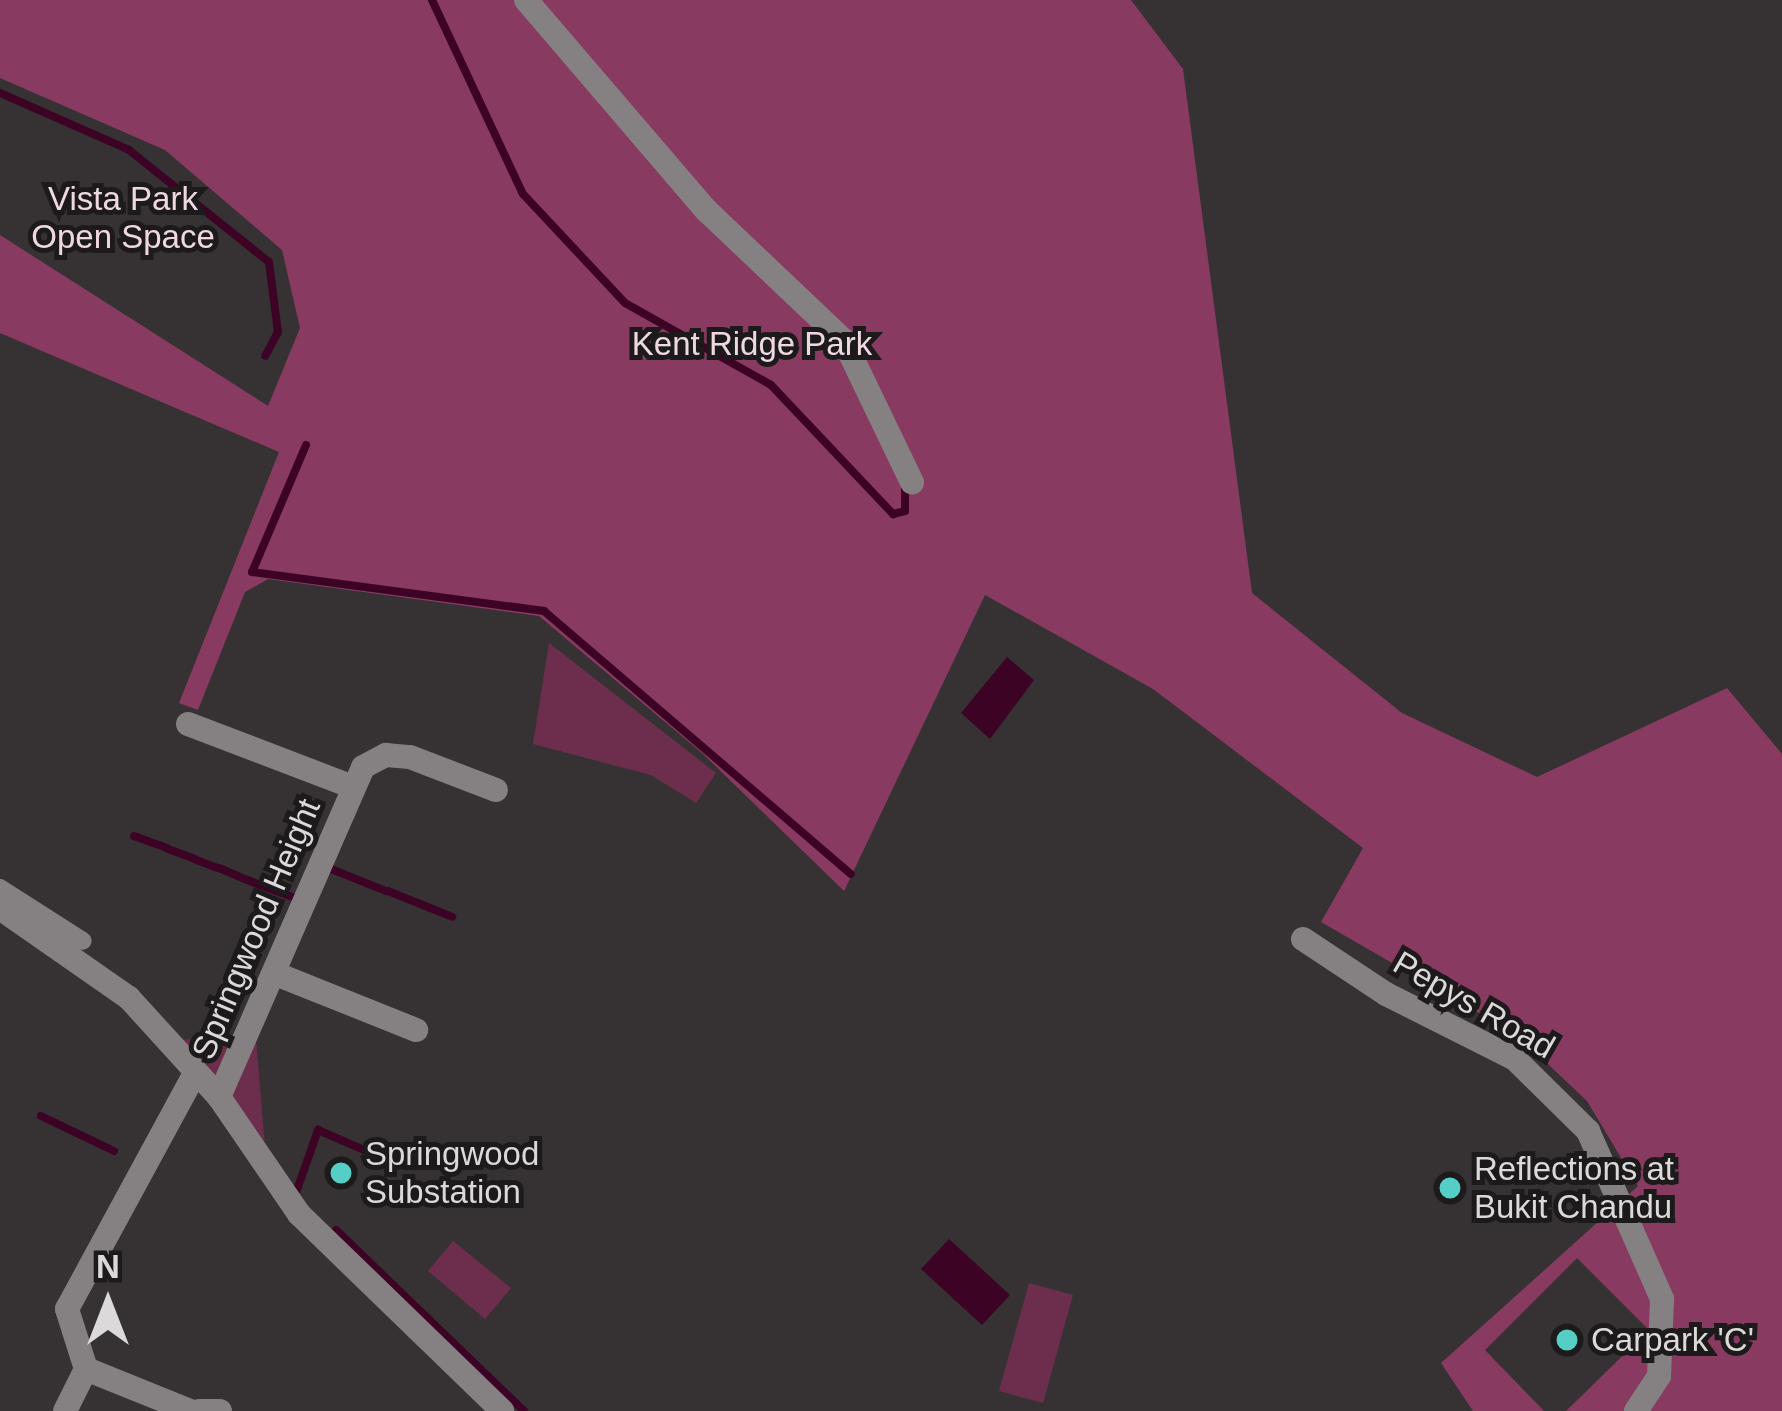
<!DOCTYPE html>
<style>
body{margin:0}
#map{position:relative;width:1782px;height:1411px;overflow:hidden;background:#363234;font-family:Helvetica,sans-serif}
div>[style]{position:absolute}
.green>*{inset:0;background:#6d2e4d}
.forest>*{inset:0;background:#893a61}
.water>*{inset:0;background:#3d0325}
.stream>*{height:8px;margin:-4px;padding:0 4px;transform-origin:4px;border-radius:4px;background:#3d0325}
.pedestrian>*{height:18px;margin:-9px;padding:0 9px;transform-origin:9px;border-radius:9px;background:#858082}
.minor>*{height:24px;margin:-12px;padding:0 12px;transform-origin:12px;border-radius:12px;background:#858082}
.dots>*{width:33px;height:33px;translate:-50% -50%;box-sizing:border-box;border:6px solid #1c1a1b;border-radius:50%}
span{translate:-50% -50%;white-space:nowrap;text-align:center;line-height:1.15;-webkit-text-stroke:10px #1c1a1b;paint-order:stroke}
.park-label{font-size:33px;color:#f0d8e2}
.street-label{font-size:33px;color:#dbd9da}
.poi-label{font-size:33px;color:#dbd9da}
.left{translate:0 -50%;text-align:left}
.north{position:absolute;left:48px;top:1243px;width:120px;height:120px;-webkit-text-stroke:9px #1c1a1b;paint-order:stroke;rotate:0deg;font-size:33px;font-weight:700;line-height:48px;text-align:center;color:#dbd9da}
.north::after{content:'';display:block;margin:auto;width:42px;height:54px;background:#dbd9da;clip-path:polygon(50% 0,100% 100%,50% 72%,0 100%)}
</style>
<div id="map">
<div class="green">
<i style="clip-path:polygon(549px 643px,716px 773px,696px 803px,651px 775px,533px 744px)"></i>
<i style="clip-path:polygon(233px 1037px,215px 1079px,178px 1040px)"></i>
<i style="clip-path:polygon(256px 1039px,265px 1148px,231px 1096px)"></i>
<i style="clip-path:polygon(453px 1241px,511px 1288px,485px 1319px,428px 1271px)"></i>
<i style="clip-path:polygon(1029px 1283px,1073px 1295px,1043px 1403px,999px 1391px)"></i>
</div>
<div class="forest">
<i style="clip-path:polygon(0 0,1131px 0,1183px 69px,1252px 593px,1402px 713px,1537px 777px,1727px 688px,1782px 754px,1782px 1411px,1566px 1411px,1649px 1330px,1577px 1258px,1485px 1350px,1544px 1411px,1473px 1411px,1441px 1363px,1638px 1186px,1587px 1101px,1517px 1035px,1321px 922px,1363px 848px,1153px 689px,985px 595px,844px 891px,702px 753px,539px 616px,268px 579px,245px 592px,198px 710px,179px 703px,279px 452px,0 333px,0 235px,268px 406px,300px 328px,282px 250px,165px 150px,0 78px)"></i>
</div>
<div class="water">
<i style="clip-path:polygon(1007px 657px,1034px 680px,990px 739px,961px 713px)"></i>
<i style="clip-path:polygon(949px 1239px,1010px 1295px,982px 1325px,921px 1269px)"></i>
</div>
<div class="stream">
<i style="left:432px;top:0;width:214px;rotate:64.9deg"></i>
<i style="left:523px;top:194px;width:149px;rotate:46.9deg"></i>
<i style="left:625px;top:303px;width:167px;rotate:29.3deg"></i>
<i style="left:771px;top:385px;width:178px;rotate:46.6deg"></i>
<i style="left:893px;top:514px;width:12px;rotate:-14deg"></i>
<i style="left:905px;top:511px;width:27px;rotate:-90deg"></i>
<i style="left:0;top:93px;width:141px;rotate:23.8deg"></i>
<i style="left:129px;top:150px;width:179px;rotate:38.7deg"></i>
<i style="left:269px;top:262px;width:71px;rotate:82.7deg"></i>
<i style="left:278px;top:332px;width:27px;rotate:118deg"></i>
<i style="left:306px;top:445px;width:138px;rotate:113deg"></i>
<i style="left:252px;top:572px;width:295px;rotate:7.6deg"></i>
<i style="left:544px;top:611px;width:404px;rotate:40.6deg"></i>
<i style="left:134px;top:836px;width:35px;rotate:20deg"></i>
<i style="left:168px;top:849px;width:27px;rotate:20deg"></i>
<i style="left:194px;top:859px;width:25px;rotate:21deg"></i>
<i style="left:326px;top:867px;width:65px;rotate:21.8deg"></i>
<i style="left:219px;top:868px;width:23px;rotate:23deg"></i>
<i style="left:242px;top:878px;width:26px;rotate:21deg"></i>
<i style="left:268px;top:888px;width:32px;rotate:20deg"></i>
<i style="left:388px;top:891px;width:29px;rotate:22deg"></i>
<i style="left:418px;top:903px;width:37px;rotate:22deg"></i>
<i style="left:41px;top:1116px;width:81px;rotate:25.6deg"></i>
<i style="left:297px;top:1190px;width:64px;rotate:-70.7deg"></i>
<i style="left:318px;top:1130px;width:68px;rotate:23.5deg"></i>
<i style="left:336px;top:1230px;width:261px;rotate:43.9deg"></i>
</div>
<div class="pedestrian">
<i style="left:0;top:888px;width:98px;rotate:32.6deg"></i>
</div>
<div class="minor">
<i style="left:526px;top:0;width:277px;rotate:49.4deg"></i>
<i style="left:706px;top:210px;width:190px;rotate:43.5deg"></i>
<i style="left:844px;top:341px;width:157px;rotate:64.3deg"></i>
<i style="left:188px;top:724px;width:177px;rotate:20.9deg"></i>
<i style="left:0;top:908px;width:157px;rotate:34.9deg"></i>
<i style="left:129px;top:998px;width:134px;rotate:47.7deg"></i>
<i style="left:219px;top:1097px;width:142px;rotate:55.6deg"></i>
<i style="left:299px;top:1214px;width:283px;rotate:44.1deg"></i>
<i style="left:1303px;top:939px;width:100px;rotate:33.5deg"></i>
<i style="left:1386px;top:994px;width:144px;rotate:26.7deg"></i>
<i style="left:1515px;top:1059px;width:103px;rotate:44.6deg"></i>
<i style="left:1588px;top:1131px;width:184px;rotate:66.2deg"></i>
<i style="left:1662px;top:1299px;width:77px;rotate:92.2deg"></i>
<i style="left:1659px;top:1376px;width:42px;rotate:123.3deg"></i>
<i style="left:276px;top:974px;width:151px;rotate:21.8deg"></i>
<i style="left:219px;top:1097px;width:360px;rotate:-66.4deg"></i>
<i style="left:363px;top:767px;width:26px;rotate:-28deg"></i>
<i style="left:386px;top:755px;width:24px;rotate:5deg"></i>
<i style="left:410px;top:757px;width:92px;rotate:21deg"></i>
<i style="left:86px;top:1369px;width:112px;rotate:22deg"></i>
<i style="left:65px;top:1411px;width:47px;rotate:-63.4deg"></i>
<i style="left:86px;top:1369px;width:63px;rotate:-107.6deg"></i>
<i style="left:67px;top:1309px;width:268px;rotate:-61.5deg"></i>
<i style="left:199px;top:1411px;width:21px"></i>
</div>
<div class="dots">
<i style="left:341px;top:1173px;background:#55cec5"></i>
<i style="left:1450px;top:1188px;background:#55cec5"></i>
<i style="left:1567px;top:1340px;background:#55cec5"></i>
</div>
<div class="park-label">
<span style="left:123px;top:218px">Vista Park<br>Open Space</span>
<span style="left:752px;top:344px">Kent Ridge Park</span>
</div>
<div class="street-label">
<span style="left:256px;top:929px;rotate:-67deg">Springwood Height</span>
<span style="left:1474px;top:1005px;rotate:30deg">Pepys Road</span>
</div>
<div class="poi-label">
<span class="left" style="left:365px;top:1173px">Springwood<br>Substation</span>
<span class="left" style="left:1474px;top:1188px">Reflections at<br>Bukit Chandu</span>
<span class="left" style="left:1591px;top:1340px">Carpark 'C'</span>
</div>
<div class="north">N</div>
</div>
